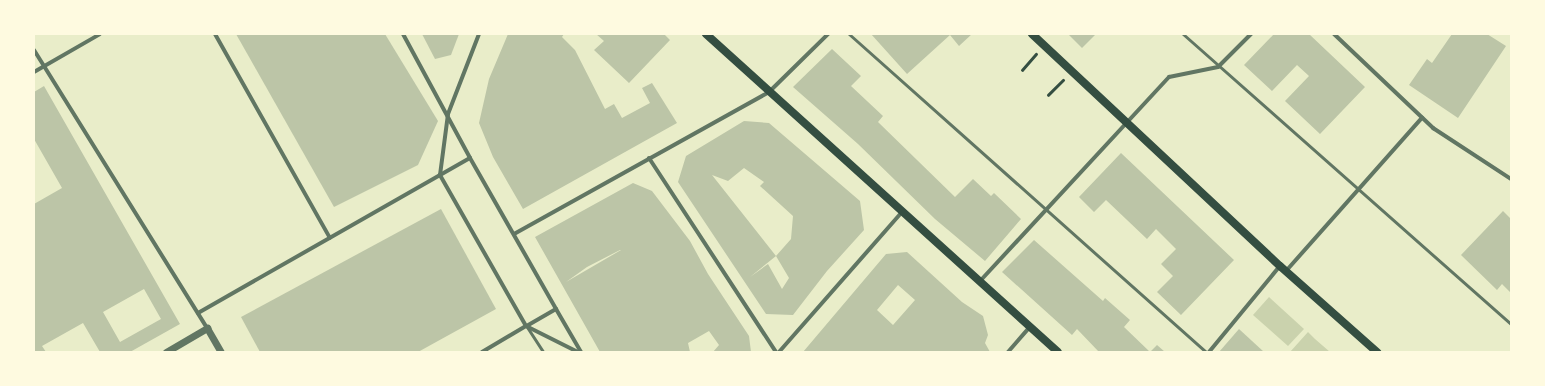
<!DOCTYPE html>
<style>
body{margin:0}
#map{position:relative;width:1545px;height:386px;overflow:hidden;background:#e9edc9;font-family:"Golos Text",sans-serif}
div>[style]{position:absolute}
.green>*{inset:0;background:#cad2ad}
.building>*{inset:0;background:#bcc5a7}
.path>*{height:2.5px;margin:-1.25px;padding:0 1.25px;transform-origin:1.25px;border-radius:1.25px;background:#344e41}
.service>*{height:3px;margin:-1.5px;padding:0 1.5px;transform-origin:1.5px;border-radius:1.5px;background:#617663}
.minor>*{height:4px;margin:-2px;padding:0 2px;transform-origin:2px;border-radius:2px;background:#617663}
.tertiary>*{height:7px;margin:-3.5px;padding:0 3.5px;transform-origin:3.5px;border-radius:3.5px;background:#617663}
.secondary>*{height:8px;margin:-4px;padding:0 4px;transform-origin:4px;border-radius:4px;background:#344e41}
span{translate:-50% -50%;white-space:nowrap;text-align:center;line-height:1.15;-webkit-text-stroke:3px #fefae0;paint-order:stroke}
.frame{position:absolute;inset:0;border:35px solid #fefae0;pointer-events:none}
</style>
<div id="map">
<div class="green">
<i style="clip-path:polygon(1269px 297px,1304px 329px,1288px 346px,1253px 315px)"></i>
<i style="clip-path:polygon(1308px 332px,1315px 339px,1330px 352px,1290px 352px)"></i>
</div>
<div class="building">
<i style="clip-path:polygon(236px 34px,385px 34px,438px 121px,418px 165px,334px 207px)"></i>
<i style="clip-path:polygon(422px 34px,459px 34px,451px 55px,435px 59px)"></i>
<i style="clip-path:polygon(508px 34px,564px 34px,562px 37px,575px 50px,605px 109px,614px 104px,622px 118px,650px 103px,642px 88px,652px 83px,677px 123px,523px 209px,493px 157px,479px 123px,489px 79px)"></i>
<i style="clip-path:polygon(596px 34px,664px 34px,670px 40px,629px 83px,594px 50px,604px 41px)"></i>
<i style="clip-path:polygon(871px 34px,972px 34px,959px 46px,950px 35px,907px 74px)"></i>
<i style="clip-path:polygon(1068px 34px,1096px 34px,1082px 48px)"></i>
<i style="clip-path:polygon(1274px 34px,1309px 34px,1365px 87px,1320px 134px,1285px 101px,1309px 76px,1297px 65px,1272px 91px,1244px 65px)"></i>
<i style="clip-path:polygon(1452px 34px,1487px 34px,1506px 46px,1458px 118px,1409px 85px,1427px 59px,1432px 63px)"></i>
<i style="clip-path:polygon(832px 49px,861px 76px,851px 86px,883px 116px,878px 122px,955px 197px,973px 179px,991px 196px,994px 193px,1021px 219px,985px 261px,935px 219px,858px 144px,793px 87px)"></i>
<i style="clip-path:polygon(evenodd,44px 86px,180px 324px,130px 352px,100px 352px,83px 323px,42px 346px,46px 352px,34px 352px,34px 204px,62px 188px,34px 139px,34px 92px,44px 86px,144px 289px,161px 319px,120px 342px,103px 312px,144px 289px)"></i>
<i style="clip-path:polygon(evenodd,744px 121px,769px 123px,860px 201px,864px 230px,827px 271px,793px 315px,766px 314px,678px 182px,686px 156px,744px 121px,744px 168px,764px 182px,760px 186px,793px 216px,791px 239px,776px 256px,789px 278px,782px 289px,768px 264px,750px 277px,776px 256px,712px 175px,728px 181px,744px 168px)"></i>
<i style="clip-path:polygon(1121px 153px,1234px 260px,1181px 315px,1157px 292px,1173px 276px,1161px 264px,1176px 249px,1156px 229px,1147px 239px,1106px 200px,1094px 212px,1079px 197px)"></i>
<i style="clip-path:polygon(evenodd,633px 183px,652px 191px,690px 241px,708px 274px,749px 336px,751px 352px,713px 352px,719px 345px,709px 331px,688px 343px,690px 352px,600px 352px,535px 237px,633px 183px,620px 250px,621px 250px,566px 282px,587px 267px,620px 250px)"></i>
<i style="clip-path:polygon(441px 209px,496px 309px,418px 352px,260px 352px,241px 317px)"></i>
<i style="clip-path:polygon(1503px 211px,1511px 219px,1511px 293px,1502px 284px,1497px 290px,1461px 255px)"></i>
<i style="clip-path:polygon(1034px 240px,1103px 301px,1105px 298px,1130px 320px,1124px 327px,1150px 352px,1157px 345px,1165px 352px,1099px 352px,1077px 329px,1072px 335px,1002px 272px)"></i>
<i style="clip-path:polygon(evenodd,907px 252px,962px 302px,983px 316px,988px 335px,985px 343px,990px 352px,803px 352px,886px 254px,907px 252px,898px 285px,915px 300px,893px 325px,877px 310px,898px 285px)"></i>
<i style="clip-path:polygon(1239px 329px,1264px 352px,1219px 352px)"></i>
</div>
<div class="path">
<i style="left:1022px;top:70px;width:21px;rotate:-49deg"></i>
<i style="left:1048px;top:95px;width:21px;rotate:-45deg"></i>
</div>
<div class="service">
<i style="left:849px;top:34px;width:478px;rotate:41.7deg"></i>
<i style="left:1183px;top:34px;width:438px;rotate:41.5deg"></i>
<i style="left:527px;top:327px;width:30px;rotate:57deg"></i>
</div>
<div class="minor">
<i style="left:215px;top:34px;width:234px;rotate:60.6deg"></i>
<i style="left:403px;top:34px;width:141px;rotate:61.6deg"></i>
<i style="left:1334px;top:34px;width:137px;rotate:43.5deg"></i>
<i style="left:1433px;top:128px;width:93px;rotate:33.2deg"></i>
<i style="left:34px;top:50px;width:327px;rotate:58.1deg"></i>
<i style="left:34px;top:72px;width:76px;rotate:-29.9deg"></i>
<i style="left:649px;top:158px;width:232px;rotate:56.8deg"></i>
<i style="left:440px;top:175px;width:62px;rotate:-82.5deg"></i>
<i style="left:448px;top:114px;width:86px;rotate:-68.8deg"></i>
<i style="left:514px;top:234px;width:292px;rotate:-29.1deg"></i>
<i style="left:769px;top:92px;width:83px;rotate:-44.5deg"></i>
<i style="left:1286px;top:271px;width:205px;rotate:-48.4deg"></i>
<i style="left:981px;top:280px;width:277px;rotate:-47.2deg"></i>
<i style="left:1169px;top:77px;width:50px;rotate:-11.5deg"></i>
<i style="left:1218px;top:67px;width:47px;rotate:-45deg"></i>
<i style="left:556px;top:309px;width:50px;rotate:59.8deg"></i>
<i style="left:198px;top:313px;width:313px;rotate:-29.7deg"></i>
<i style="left:470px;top:158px;width:174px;rotate:60.3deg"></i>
<i style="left:556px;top:309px;width:34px;rotate:150deg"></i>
<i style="left:526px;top:326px;width:174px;rotate:-119.7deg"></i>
<i style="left:482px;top:352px;width:51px;rotate:-30.6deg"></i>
<i style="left:526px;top:326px;width:58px;rotate:26.6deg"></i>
<i style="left:779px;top:352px;width:186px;rotate:-48.7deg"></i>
<i style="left:1008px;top:352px;width:33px;rotate:-49deg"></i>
<i style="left:1209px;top:352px;width:112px;rotate:-50.5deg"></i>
</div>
<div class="tertiary">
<i style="left:166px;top:352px;width:48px;rotate:-30.3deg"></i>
<i style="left:207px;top:328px;width:28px;rotate:60deg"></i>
</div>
<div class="secondary">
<i style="left:706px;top:34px;width:474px;rotate:42.1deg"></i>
<i style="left:1032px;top:34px;width:340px;rotate:43.1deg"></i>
<i style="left:1280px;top:266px;width:130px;rotate:41.6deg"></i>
</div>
<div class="frame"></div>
</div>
